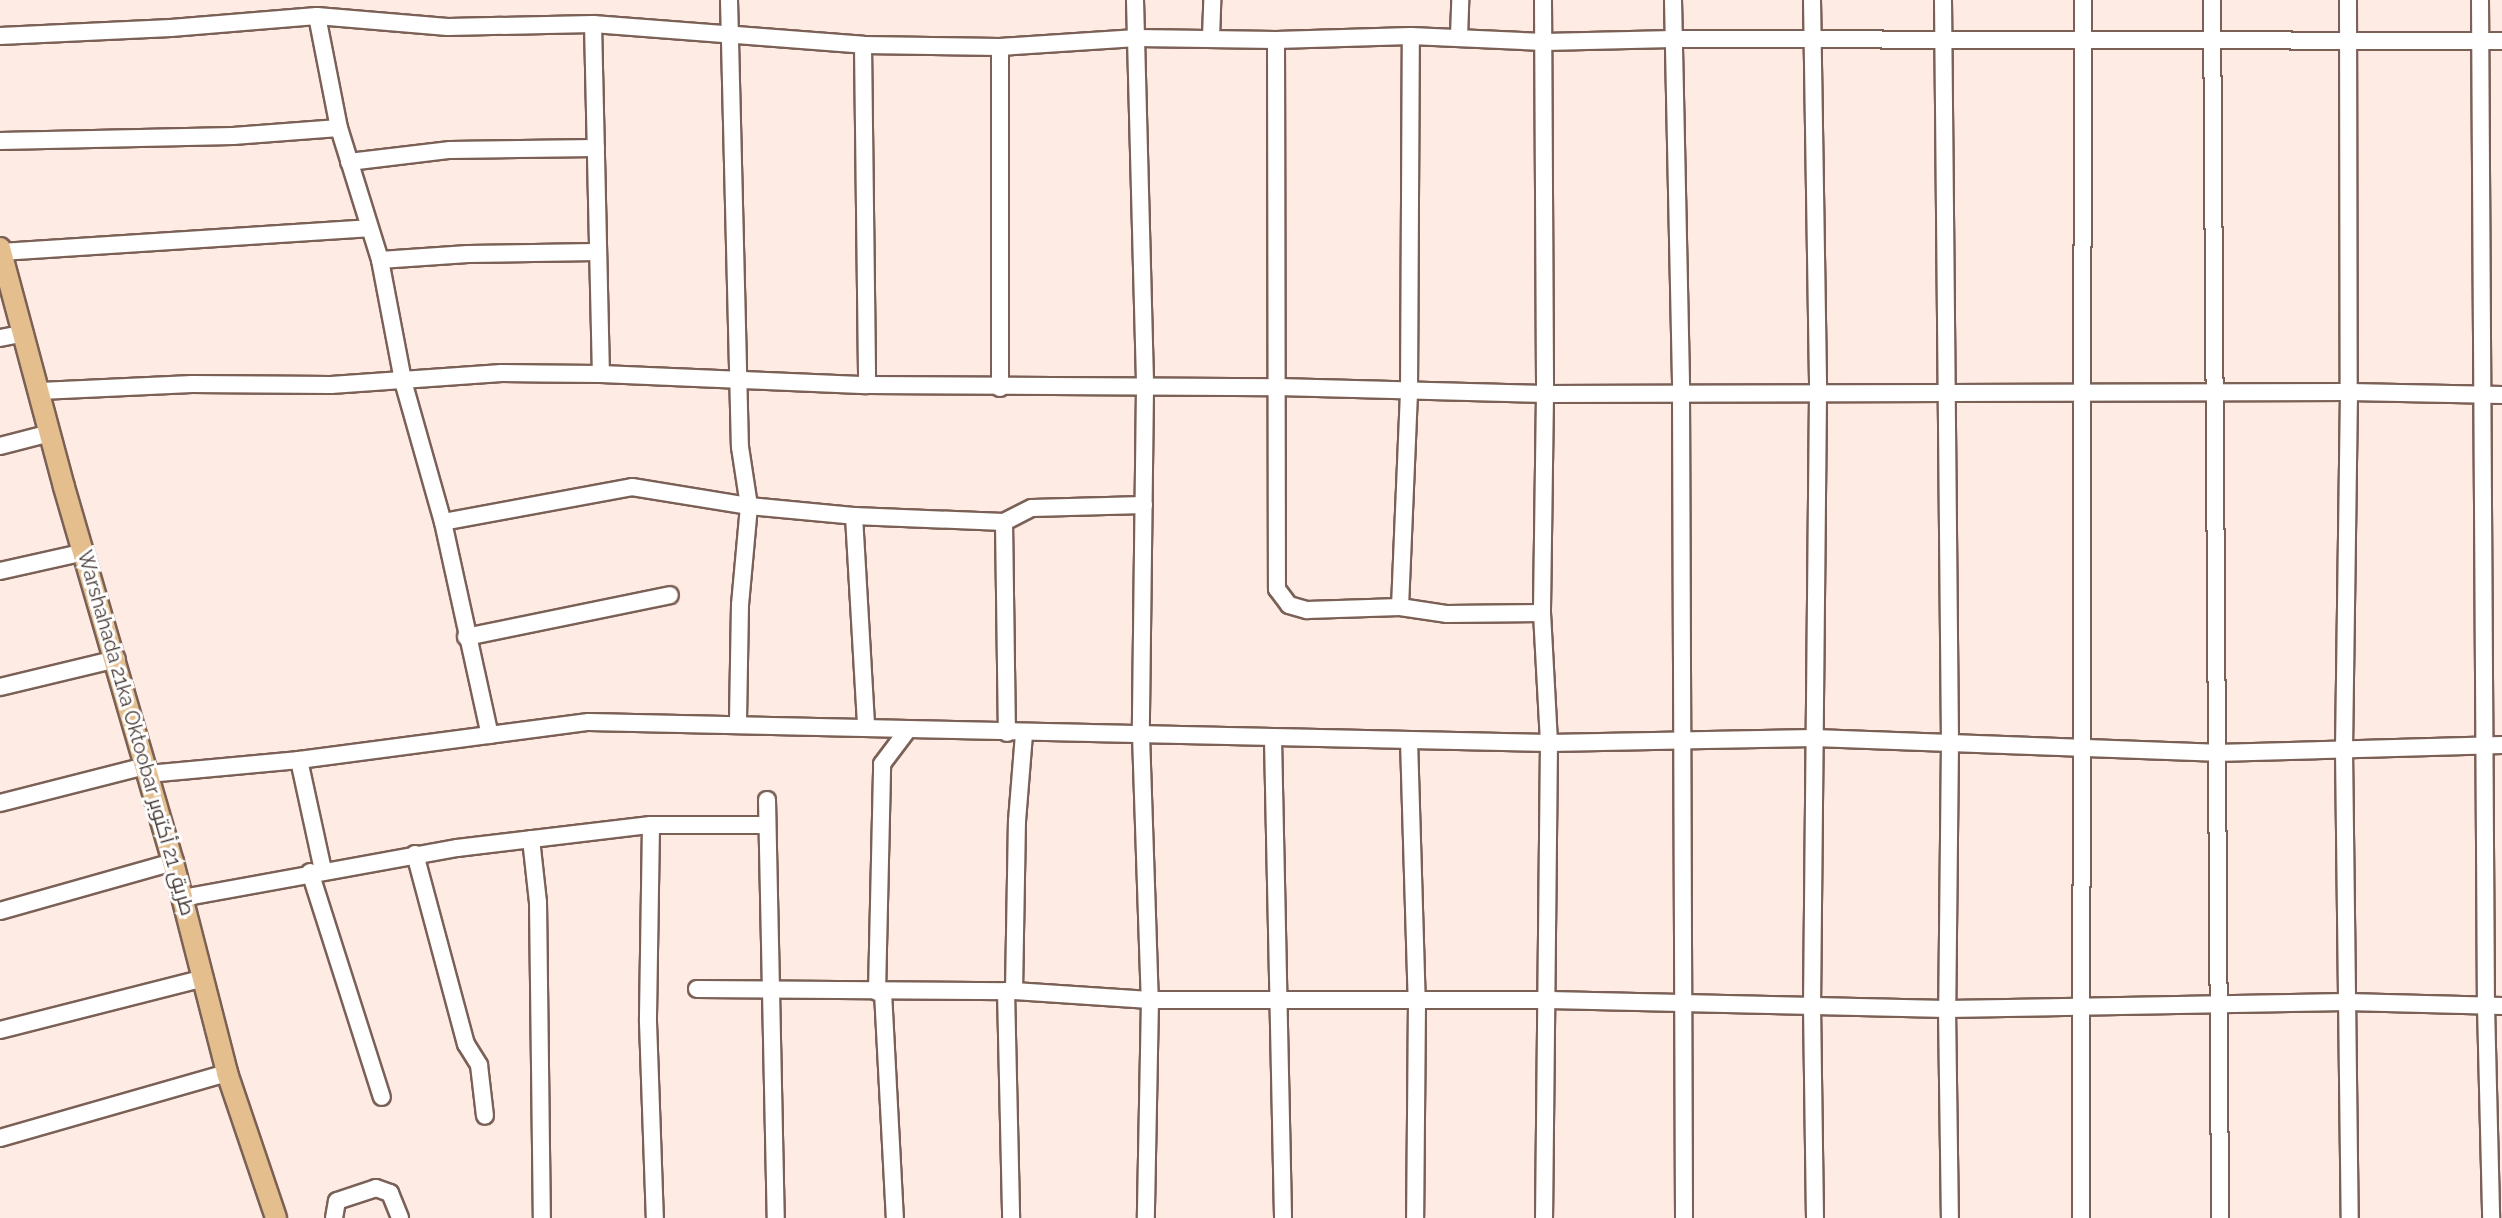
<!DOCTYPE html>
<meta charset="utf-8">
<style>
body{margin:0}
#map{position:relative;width:2502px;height:1218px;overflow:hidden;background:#feece4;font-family:Raleway,Cairo,sans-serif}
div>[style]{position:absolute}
.roads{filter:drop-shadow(2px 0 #7b6056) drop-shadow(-2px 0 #7b6056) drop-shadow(0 2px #7b6056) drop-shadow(0 -2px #7b6056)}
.minor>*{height:16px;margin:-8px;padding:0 8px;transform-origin:8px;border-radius:8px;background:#fff}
.major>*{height:20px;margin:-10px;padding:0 10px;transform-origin:10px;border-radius:10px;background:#e4be8d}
span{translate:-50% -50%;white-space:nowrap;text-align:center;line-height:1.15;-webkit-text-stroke:6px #fff;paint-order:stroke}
.street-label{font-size:20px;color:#443733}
</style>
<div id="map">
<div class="roads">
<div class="minor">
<i style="left:729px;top:0;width:447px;rotate:88.6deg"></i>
<i style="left:740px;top:447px;width:60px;rotate:81.3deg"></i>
<i style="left:749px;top:506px;width:99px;rotate:95.2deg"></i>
<i style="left:740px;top:605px;width:119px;rotate:91deg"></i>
<i style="left:1135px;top:0;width:387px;rotate:88.5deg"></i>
<i style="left:1145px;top:387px;width:348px;rotate:90.7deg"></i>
<i style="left:1141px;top:735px;width:265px;rotate:88.1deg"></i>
<i style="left:1150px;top:1000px;width:218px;rotate:91.1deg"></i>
<i style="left:1543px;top:0;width:394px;rotate:89.7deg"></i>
<i style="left:1545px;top:394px;width:219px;rotate:90.8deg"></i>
<i style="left:1542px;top:613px;width:130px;rotate:86.9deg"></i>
<i style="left:1549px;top:743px;width:475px;rotate:90.6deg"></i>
<i style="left:1673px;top:0;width:394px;rotate:88.8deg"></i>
<i style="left:1681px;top:394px;width:824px;rotate:89.79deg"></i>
<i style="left:1812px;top:0;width:395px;rotate:89.1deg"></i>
<i style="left:1818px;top:395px;width:610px;rotate:90.56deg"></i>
<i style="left:1812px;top:1005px;width:213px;rotate:89.2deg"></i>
<i style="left:1943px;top:0;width:742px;rotate:89.46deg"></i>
<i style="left:1950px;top:742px;width:267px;rotate:90.6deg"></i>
<i style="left:1947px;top:1009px;width:209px;rotate:89.2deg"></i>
<i style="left:2212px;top:0;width:1218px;rotate:89.62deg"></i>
<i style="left:2348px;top:0;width:392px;rotate:89.9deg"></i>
<i style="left:2349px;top:392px;width:358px;rotate:90.8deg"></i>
<i style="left:2344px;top:750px;width:468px;rotate:89.3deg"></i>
<i style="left:2480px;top:0;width:1006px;rotate:89.66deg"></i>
<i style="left:2486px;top:1006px;width:212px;rotate:88.6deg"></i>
<i style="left:317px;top:16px;width:114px;rotate:78.9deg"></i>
<i style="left:339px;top:128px;width:138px;rotate:72.7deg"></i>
<i style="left:380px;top:260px;width:123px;rotate:79.2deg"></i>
<i style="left:403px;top:381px;width:147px;rotate:74.2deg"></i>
<i style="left:443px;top:522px;width:218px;rotate:77.6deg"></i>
<i style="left:593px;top:24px;width:350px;rotate:88.7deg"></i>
<i style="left:0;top:36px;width:171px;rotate:-2.7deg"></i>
<i style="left:171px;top:28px;width:146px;rotate:-4.7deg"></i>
<i style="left:317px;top:16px;width:131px;rotate:4.8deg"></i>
<i style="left:448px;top:27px;width:145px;rotate:-1.2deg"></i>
<i style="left:593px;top:24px;width:271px;rotate:4.4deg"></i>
<i style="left:863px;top:45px;width:137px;rotate:0.8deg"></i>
<i style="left:1000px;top:47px;width:137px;rotate:-3.8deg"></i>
<i style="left:1137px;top:38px;width:139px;rotate:0.8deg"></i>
<i style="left:1276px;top:40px;width:135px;rotate:-1.7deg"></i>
<i style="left:1411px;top:36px;width:133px;rotate:2.6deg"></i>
<i style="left:1544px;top:42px;width:129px;rotate:-1.3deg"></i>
<i style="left:1673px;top:39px;width:829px;rotate:0.14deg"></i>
<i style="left:1459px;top:37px;width:37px;rotate:-88deg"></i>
<i style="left:1211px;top:38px;width:38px;rotate:-88deg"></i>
<i style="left:1276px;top:40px;width:549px;rotate:89.9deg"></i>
<i style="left:1277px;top:589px;width:20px;rotate:53deg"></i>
<i style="left:1289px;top:605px;width:19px;rotate:16deg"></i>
<i style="left:1307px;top:610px;width:93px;rotate:-1.8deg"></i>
<i style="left:1400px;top:607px;width:48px;rotate:8.5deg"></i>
<i style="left:1447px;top:614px;width:95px;rotate:-0.6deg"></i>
<i style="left:863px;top:45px;width:340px;rotate:89.3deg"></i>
<i style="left:0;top:141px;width:233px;rotate:-1.2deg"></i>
<i style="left:233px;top:136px;width:106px;rotate:-4.3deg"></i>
<i style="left:349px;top:162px;width:102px;rotate:-6.8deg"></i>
<i style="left:450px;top:150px;width:146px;rotate:-0.8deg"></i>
<i style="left:1px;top:252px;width:368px;rotate:-3.7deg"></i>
<i style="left:380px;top:260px;width:88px;rotate:-3.9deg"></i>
<i style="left:468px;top:254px;width:128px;rotate:-0.9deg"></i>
<i style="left:0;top:338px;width:25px;rotate:-11deg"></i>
<i style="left:1000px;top:388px;width:341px;rotate:-90deg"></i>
<i style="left:40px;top:391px;width:152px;rotate:-2.6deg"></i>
<i style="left:192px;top:384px;width:139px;rotate:0.4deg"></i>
<i style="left:331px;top:385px;width:171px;rotate:-4deg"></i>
<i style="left:502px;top:373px;width:99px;rotate:0.6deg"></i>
<i style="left:601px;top:374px;width:266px;rotate:2.4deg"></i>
<i style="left:867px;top:385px;width:411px;rotate:0.3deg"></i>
<i style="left:1278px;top:387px;width:267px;rotate:1.5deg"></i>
<i style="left:1545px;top:394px;width:804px;rotate:-0.14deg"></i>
<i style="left:2349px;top:392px;width:153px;rotate:1.1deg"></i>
<i style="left:0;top:446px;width:52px;rotate:-14.6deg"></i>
<i style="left:854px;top:516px;width:211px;rotate:86.7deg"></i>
<i style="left:443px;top:522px;width:192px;rotate:-10.5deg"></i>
<i style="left:632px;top:487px;width:119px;rotate:9.2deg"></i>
<i style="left:749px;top:506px;width:105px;rotate:5.4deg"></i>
<i style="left:854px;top:516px;width:150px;rotate:2.3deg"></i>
<i style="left:1004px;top:522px;width:31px;rotate:-27deg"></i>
<i style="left:1032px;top:508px;width:112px;rotate:-1.5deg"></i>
<i style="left:1004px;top:522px;width:211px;rotate:89.2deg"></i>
<i style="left:0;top:571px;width:87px;rotate:-12.6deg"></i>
<i style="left:1400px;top:607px;width:216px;rotate:-87.6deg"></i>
<i style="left:1409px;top:391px;width:355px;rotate:-89.7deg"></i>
<i style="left:466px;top:637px;width:208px;rotate:-11.6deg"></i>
<i style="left:0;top:687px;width:120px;rotate:-13.5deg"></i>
<i style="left:1273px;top:739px;width:479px;rotate:88.8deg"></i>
<i style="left:1409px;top:740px;width:262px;rotate:88.3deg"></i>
<i style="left:1417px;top:1002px;width:216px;rotate:90.5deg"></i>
<i style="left:299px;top:760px;width:113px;rotate:77.7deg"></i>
<i style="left:148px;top:774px;width:152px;rotate:-5.3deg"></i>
<i style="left:299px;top:760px;width:292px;rotate:-7.5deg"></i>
<i style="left:589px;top:722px;width:960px;rotate:1.25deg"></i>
<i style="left:1549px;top:743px;width:265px;rotate:-1.1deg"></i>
<i style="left:1814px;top:738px;width:402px;rotate:2.1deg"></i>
<i style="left:2216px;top:753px;width:286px;rotate:-1.6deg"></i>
<i style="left:767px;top:800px;width:418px;rotate:88.8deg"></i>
<i style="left:0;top:803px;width:150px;rotate:-14.3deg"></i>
<i style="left:651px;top:825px;width:197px;rotate:90.9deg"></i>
<i style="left:648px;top:1022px;width:196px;rotate:88deg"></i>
<i style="left:531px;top:839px;width:63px;rotate:83.7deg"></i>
<i style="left:538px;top:902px;width:316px;rotate:89.3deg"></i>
<i style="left:415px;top:854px;width:197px;rotate:75deg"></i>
<i style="left:466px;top:1044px;width:25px;rotate:58deg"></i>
<i style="left:479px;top:1065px;width:51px;rotate:83.3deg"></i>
<i style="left:310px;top:872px;width:236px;rotate:72.3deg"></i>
<i style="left:182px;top:898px;width:280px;rotate:-10.3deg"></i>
<i style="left:457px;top:848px;width:195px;rotate:-6.8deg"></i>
<i style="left:651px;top:825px;width:116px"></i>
<i style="left:0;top:911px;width:180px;rotate:-15.8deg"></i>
<i style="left:697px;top:989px;width:317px;rotate:0.4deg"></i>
<i style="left:1014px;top:991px;width:136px;rotate:3.8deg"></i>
<i style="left:1150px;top:1000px;width:399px"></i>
<i style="left:1549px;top:1000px;width:398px;rotate:1.3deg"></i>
<i style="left:1947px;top:1009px;width:400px;rotate:-1deg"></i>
<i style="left:2347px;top:1002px;width:155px;rotate:1.5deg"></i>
<i style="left:1006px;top:991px;width:227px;rotate:88.7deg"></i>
<i style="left:1014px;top:991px;width:170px;rotate:-89deg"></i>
<i style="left:1017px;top:821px;width:87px;rotate:-85.4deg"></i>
<i style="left:877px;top:992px;width:228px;rotate:-88.7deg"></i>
<i style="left:882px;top:764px;width:41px;rotate:-52.9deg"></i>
<i style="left:883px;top:992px;width:226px;rotate:87deg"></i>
<i style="left:0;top:1030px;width:211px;rotate:-14.3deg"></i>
<i style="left:0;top:1138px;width:236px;rotate:-16deg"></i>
<i style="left:334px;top:1218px;width:17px;rotate:-80deg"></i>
<i style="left:337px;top:1201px;width:41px;rotate:-18.4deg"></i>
<i style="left:376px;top:1188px;width:15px;rotate:20deg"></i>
<i style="left:390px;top:1193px;width:27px;rotate:68deg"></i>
<i style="left:2081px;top:1218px;width:1218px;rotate:-89.91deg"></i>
</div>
<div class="major">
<i style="left:0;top:248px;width:247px;rotate:75deg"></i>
<i style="left:64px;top:487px;width:391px;rotate:73.8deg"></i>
<i style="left:173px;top:862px;width:218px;rotate:75.6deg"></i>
<i style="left:227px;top:1073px;width:153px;rotate:71.3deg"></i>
</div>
</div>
<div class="street-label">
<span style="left:136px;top:733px;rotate:74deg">Warshahada 21ka Oktoobar طريق 21 أكتوبر</span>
</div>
</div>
